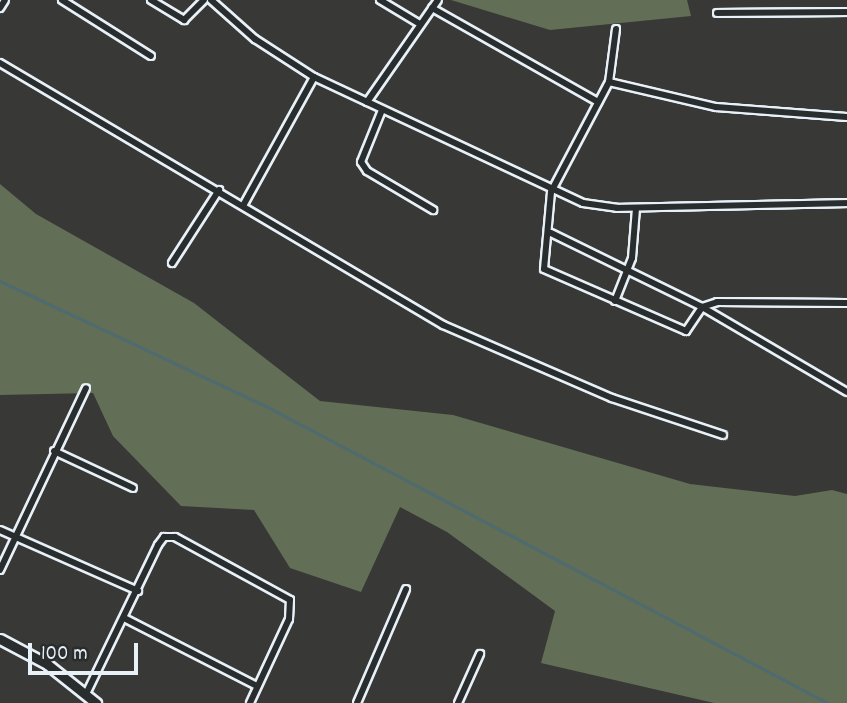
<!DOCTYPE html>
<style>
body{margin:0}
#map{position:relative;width:847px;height:703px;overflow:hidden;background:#383836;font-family:Dekko,sans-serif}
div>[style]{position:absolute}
.green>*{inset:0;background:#626e55}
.stream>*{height:2.5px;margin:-1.25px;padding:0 1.25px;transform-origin:1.25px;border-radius:1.25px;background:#4d6b70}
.roads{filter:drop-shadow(2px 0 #e8f1f8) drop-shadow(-2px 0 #e8f1f8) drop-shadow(0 2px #e8f1f8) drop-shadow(0 -2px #e8f1f8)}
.street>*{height:6px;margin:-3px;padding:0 3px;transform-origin:3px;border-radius:3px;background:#2a2d2e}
.secondary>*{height:9px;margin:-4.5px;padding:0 4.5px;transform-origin:4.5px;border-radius:4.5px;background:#2a2d2e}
span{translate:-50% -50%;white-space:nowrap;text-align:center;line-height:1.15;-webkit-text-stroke:6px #2a2d2e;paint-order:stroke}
.scale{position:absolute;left:28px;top:643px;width:110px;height:32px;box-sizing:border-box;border:4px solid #e8f1f8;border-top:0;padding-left:9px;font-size:21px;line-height:24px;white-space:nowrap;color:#e8f1f8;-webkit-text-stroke:5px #2a2d2e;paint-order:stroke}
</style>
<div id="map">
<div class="green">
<i style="clip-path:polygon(451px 0,687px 0,691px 16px,550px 30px)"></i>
<i style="clip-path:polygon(0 184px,36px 214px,194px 303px,320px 401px,453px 415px,690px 484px,795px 496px,832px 490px,847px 494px,847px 703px,714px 703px,541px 663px,555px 611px,447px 532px,400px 507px,361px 592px,290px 568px,254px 510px,181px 506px,113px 436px,93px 393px,0 395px)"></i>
</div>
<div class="stream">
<i style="left:0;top:281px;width:294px;rotate:25.2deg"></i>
<i style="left:266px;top:406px;width:636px;rotate:27.86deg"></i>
</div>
<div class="roads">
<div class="street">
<i style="left:62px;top:0;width:105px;rotate:32.2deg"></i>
<i style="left:151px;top:0;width:39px;rotate:31deg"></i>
<i style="left:184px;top:20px;width:28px;rotate:-45deg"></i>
<i style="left:211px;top:0;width:59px;rotate:41.6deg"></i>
<i style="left:255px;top:39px;width:70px;rotate:32.8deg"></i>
<i style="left:314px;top:77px;width:297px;rotate:25.1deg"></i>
<i style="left:583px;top:203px;width:34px;rotate:8deg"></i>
<i style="left:617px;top:208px;width:230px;rotate:-1.2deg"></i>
<i style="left:380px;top:0;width:47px;rotate:31deg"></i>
<i style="left:0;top:8px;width:9px;rotate:-58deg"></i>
<i style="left:432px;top:8px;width:191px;rotate:29.5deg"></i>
<i style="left:717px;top:13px;width:130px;rotate:-0.4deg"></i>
<i style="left:616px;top:29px;width:53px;rotate:97.5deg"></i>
<i style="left:609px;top:82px;width:124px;rotate:117.8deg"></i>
<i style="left:551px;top:192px;width:77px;rotate:95.2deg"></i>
<i style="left:544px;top:269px;width:155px;rotate:23.6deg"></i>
<i style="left:686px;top:331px;width:29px;rotate:-56deg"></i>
<i style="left:702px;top:307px;width:16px;rotate:-18deg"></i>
<i style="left:717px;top:302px;width:130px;rotate:0.4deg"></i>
<i style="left:0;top:63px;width:515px;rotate:30.6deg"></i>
<i style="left:443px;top:325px;width:184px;rotate:23.4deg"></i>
<i style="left:612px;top:398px;width:117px;rotate:18.4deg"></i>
<i style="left:609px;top:82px;width:110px;rotate:13.2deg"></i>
<i style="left:716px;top:107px;width:131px;rotate:4.4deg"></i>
<i style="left:367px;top:102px;width:124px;rotate:-55.2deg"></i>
<i style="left:382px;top:110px;width:56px;rotate:112deg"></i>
<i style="left:361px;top:162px;width:11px;rotate:56deg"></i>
<i style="left:367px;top:171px;width:77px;rotate:30.6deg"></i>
<i style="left:244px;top:204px;width:145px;rotate:-61.1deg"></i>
<i style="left:551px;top:233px;width:168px;rotate:26.1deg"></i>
<i style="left:702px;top:307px;width:168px;rotate:30.4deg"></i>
<i style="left:172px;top:263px;width:87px;rotate:-57.2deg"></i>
<i style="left:615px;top:301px;width:46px;rotate:-68.4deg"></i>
<i style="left:632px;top:258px;width:50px;rotate:-85.4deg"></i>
<i style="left:54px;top:451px;width:87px;rotate:25.1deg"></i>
<i style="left:0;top:530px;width:151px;rotate:23.8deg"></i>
<i style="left:0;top:570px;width:201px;rotate:-64.7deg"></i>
<i style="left:124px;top:618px;width:149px;rotate:27.1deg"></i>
<i style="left:86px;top:694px;width:165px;rotate:-64.2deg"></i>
<i style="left:158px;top:545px;width:10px;rotate:-53deg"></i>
<i style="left:164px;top:537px;width:11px"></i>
<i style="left:175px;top:537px;width:131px;rotate:28.7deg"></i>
<i style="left:290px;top:600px;width:19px;rotate:93deg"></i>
<i style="left:289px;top:619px;width:93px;rotate:114.9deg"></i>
<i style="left:357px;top:703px;width:124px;rotate:-66.7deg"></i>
<i style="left:458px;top:703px;width:54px;rotate:-65.8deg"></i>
</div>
<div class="secondary">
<i style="left:0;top:639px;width:53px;rotate:28deg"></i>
<i style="left:47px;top:664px;width:63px;rotate:38.5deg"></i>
</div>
</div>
<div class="scale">100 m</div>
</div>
